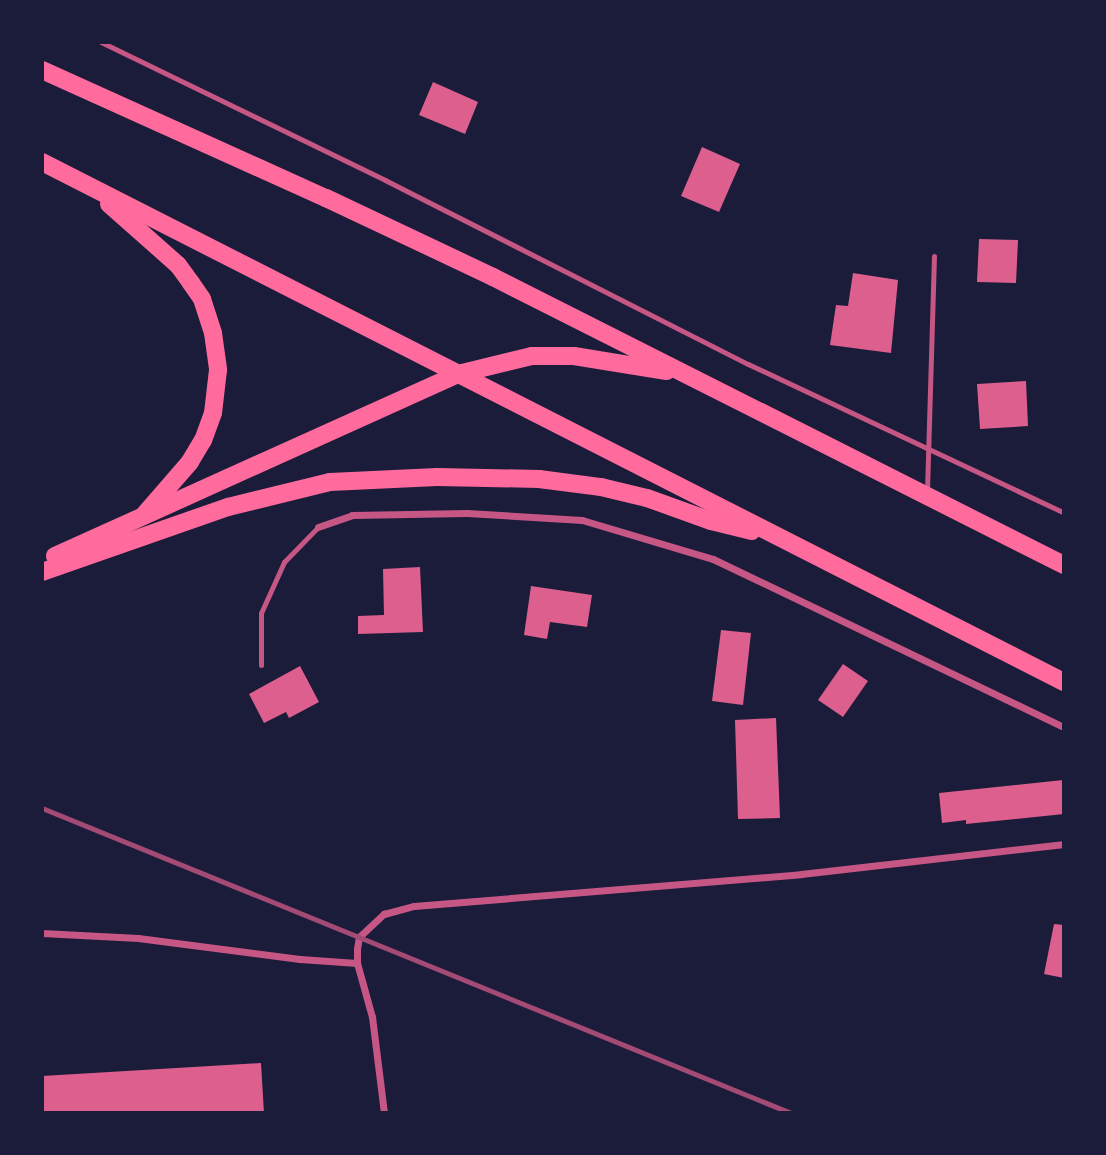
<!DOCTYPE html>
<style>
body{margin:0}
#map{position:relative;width:1106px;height:1155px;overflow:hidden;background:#1b1b3a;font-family:"Exo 2",sans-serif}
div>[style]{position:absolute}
.building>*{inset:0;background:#dd5f8e}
.service>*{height:5px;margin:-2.5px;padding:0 2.5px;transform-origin:2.5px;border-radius:2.5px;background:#c65784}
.minor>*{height:7px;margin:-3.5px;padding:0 3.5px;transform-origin:3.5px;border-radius:3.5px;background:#c65784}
.primary>*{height:18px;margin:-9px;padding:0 9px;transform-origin:9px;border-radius:9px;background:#ff6b9d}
.rail>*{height:5px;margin:-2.5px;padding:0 2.5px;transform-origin:2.5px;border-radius:2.5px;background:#a44b75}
span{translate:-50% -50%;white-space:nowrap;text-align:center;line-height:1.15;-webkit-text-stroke:7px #1b1b3a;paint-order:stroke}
.frame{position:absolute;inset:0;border:44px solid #1b1b3a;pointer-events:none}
</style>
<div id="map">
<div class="building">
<i style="clip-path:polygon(433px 82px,478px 102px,465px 134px,419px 115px)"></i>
<i style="clip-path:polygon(702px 147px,740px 164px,719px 212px,681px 196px)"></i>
<i style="clip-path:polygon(979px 239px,1018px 240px,1016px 283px,977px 282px)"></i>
<i style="clip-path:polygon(853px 273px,898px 280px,891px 353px,830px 345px,836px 305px,848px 306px)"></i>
<i style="clip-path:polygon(1026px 381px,1028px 426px,980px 429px,977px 384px)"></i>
<i style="clip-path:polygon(420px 567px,423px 632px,358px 634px,358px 616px,384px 615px,383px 569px)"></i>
<i style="clip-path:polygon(531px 586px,592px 595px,587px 627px,550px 622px,547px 639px,524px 635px)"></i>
<i style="clip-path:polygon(721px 630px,751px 633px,743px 705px,712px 701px)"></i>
<i style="clip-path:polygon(843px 664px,868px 681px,843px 717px,818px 700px)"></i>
<i style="clip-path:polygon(300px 666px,319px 702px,289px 718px,286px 712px,264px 723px,249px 694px)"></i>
<i style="clip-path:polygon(776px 718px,780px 818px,738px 819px,735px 720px)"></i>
<i style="clip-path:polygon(1063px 780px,1064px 814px,966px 824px,966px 820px,942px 823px,939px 793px)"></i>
<i style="clip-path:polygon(1054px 924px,1064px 925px,1064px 978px,1044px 974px)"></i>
<i style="clip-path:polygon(261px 1063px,264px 1113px,42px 1113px,42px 1076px)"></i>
</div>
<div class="service">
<i style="left:101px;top:42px;width:316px;rotate:25.9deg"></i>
<i style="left:385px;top:180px;width:407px;rotate:26.9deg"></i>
<i style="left:748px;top:364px;width:349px;rotate:25.2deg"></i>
<i style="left:927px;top:491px;width:235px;rotate:-88.3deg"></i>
<i style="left:261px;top:665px;width:52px;rotate:-90deg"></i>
<i style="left:261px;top:613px;width:56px;rotate:-65.7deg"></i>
<i style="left:284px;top:562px;width:49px;rotate:-45.8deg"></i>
</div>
<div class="minor">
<i style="left:318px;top:527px;width:36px;rotate:-19deg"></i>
<i style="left:352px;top:515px;width:115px;rotate:-1deg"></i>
<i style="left:467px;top:513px;width:115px;rotate:3.5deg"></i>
<i style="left:582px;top:520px;width:137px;rotate:16.6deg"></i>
<i style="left:713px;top:559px;width:389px;rotate:25.6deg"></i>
<i style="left:42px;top:933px;width:96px;rotate:3deg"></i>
<i style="left:138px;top:938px;width:163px;rotate:7.4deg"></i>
<i style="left:300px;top:959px;width:57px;rotate:4deg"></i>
<i style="left:384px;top:1113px;width:97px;rotate:-97.1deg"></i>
<i style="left:372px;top:1017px;width:56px;rotate:-105.5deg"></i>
<i style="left:357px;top:963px;width:14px;rotate:-90deg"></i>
<i style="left:357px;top:949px;width:12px;rotate:-81deg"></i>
<i style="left:359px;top:937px;width:34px;rotate:-43deg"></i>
<i style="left:384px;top:914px;width:31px;rotate:-15deg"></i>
<i style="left:414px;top:906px;width:388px;rotate:-4.7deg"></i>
<i style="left:801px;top:874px;width:265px;rotate:-6.5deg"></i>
</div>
<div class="primary">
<i style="left:42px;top:70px;width:312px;rotate:24.3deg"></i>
<i style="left:326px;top:198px;width:185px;rotate:25.3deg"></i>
<i style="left:493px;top:277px;width:640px;rotate:26.77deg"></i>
<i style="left:42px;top:162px;width:1147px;rotate:26.97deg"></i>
<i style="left:109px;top:204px;width:92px;rotate:41.5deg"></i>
<i style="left:178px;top:265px;width:22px;rotate:54deg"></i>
<i style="left:191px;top:283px;width:19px;rotate:55deg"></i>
<i style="left:202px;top:299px;width:36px;rotate:72deg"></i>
<i style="left:213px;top:333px;width:37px;rotate:82deg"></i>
<i style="left:218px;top:370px;width:43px;rotate:96.6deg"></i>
<i style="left:213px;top:413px;width:29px;rotate:110deg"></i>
<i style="left:203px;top:440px;width:26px;rotate:121deg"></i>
<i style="left:190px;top:462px;width:70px;rotate:131deg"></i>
<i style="left:55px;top:556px;width:442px;rotate:-24.3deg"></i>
<i style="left:458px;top:374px;width:76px;rotate:-13.7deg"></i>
<i style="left:532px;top:356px;width:42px"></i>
<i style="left:574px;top:356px;width:94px;rotate:9.2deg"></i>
<i style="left:42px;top:572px;width:197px;rotate:-19.3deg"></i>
<i style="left:228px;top:507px;width:105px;rotate:-13.8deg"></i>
<i style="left:330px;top:482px;width:107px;rotate:-2.7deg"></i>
<i style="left:437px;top:477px;width:102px;rotate:1.1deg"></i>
<i style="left:539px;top:479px;width:63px;rotate:7.4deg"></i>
<i style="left:601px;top:487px;width:47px;rotate:13.4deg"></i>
<i style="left:647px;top:498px;width:68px;rotate:19.8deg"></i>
<i style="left:711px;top:521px;width:42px;rotate:13.7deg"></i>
</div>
<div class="rail">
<i style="left:42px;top:808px;width:809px;rotate:22.16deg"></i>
</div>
<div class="frame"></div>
</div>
